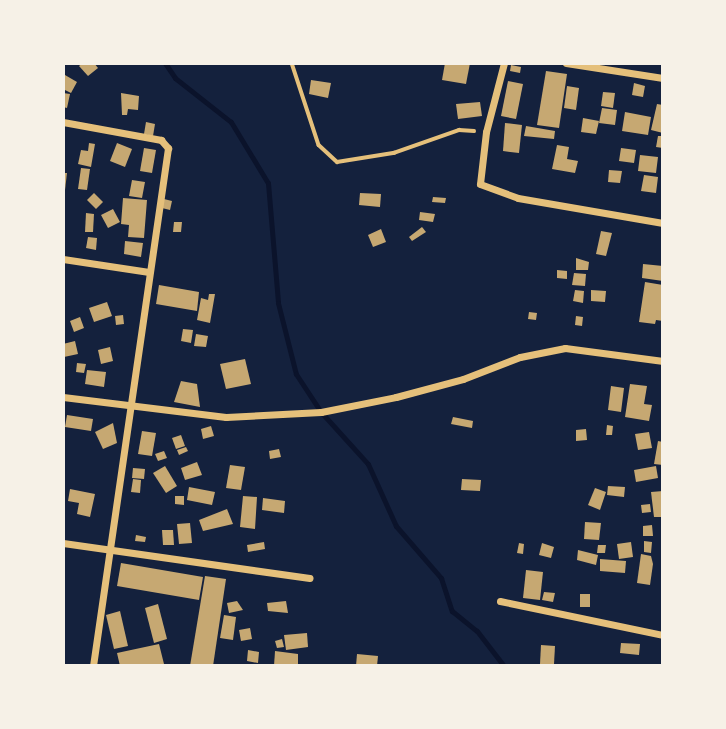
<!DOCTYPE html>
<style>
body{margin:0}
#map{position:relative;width:726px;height:729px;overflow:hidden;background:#14213d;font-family:Karla,sans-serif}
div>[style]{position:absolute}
.stream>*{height:5px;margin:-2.5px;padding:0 2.5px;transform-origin:2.5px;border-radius:2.5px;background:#0b132b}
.building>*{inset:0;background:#c6a872}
.path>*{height:3.5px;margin:-1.75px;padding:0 1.75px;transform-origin:1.75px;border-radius:1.75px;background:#e5c07b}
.minor>*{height:7px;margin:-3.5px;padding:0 3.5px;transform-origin:3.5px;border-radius:3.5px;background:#e5c07b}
span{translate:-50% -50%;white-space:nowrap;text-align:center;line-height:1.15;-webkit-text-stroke:7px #f6f1e7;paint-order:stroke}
.frame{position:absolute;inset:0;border:65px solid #f6f1e7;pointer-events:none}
</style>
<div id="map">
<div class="stream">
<i style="left:165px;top:63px;width:18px;rotate:56deg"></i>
<i style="left:175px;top:78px;width:71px;rotate:38.2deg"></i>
<i style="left:231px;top:122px;width:71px;rotate:58.8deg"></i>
<i style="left:268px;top:183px;width:120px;rotate:85.2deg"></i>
<i style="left:278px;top:303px;width:73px;rotate:75.8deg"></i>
<i style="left:296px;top:374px;width:45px;rotate:56.7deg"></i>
<i style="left:321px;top:412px;width:70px;rotate:47.9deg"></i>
<i style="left:368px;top:464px;width:68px;rotate:65.7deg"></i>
<i style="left:396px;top:526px;width:69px;rotate:49.1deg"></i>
<i style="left:441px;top:578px;width:35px;rotate:72deg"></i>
<i style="left:452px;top:611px;width:32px;rotate:39deg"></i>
<i style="left:477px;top:631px;width:44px;rotate:52.4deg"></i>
</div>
<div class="building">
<i style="clip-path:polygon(83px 63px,94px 63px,98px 68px,88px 76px,79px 66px)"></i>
<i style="clip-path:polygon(445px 63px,470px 63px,466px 84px,442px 80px)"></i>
<i style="clip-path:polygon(511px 65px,521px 67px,520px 73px,510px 71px)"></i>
<i style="clip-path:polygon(546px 71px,567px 74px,559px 128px,537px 125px)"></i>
<i style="clip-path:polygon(65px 75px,77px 82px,71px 93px,63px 89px)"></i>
<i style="clip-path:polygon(311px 80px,331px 83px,328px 98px,309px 94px)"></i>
<i style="clip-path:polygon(508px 81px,523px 84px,516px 119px,501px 116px)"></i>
<i style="clip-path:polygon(634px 83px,645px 86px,643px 97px,632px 95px)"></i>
<i style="clip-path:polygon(567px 86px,579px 88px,576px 110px,564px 108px)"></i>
<i style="clip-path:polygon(603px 92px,615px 93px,613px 108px,601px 106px)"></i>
<i style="clip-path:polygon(63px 93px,70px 94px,67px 108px,63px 107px)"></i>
<i style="clip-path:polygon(121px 93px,139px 96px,138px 110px,128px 109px,127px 115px,122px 115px)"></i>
<i style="clip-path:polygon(480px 102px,482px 116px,458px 119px,456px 104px)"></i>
<i style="clip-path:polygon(657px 104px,663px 105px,663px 133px,651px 130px)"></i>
<i style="clip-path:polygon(602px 108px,617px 110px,615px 125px,599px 123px)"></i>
<i style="clip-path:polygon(625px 112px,651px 117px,648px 135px,622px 131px)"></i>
<i style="clip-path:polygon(583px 118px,599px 121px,596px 134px,581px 132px)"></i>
<i style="clip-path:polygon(146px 122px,155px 124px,153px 136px,144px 134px)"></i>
<i style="clip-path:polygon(505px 123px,522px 125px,519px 153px,503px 151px)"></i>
<i style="clip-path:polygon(526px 126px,555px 131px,554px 139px,524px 136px)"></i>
<i style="clip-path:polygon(658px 136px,663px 136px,663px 148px,656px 147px)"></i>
<i style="clip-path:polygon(89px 143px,95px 144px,91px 167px,78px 164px,81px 150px,88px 151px)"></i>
<i style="clip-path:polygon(117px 143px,132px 149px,125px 167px,110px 161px)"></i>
<i style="clip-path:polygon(557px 145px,569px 147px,567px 159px,578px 161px,575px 173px,552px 169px)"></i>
<i style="clip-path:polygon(144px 148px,156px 150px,152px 173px,140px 171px)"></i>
<i style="clip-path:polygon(621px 148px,636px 150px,634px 163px,619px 161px)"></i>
<i style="clip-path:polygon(640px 155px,658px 157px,656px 173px,638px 171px)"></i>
<i style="clip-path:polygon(81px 168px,90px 169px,87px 190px,78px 189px)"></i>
<i style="clip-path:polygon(609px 170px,622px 171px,620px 183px,608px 182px)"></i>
<i style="clip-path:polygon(63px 173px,67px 173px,65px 190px,63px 190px)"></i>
<i style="clip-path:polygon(644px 175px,658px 177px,656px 193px,641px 191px)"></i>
<i style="clip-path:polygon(132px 180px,145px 182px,142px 198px,129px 196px)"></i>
<i style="clip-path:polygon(94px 193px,103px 202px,96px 209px,87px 200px)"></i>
<i style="clip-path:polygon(360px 193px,381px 194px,380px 207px,359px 205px)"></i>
<i style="clip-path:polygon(433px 197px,446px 198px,445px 203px,432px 202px)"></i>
<i style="clip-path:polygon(123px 198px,147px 200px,144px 238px,128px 237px,129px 225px,121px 224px)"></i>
<i style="clip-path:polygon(164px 199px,172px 201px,170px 210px,162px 208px)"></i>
<i style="clip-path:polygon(113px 209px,120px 222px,108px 228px,101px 215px)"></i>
<i style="clip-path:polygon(420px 212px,435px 214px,433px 222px,419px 220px)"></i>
<i style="clip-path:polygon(86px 213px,94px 214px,93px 232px,85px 232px)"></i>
<i style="clip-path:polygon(174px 222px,182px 222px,181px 232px,173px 232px)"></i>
<i style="clip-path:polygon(422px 227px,426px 232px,412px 241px,409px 237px)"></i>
<i style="clip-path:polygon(381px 229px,386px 242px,373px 247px,368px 235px)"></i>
<i style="clip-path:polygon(601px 231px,612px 233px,606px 256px,596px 254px)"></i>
<i style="clip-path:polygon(88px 237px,97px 238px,96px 250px,86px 248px)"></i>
<i style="clip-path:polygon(125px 241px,143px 243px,141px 257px,124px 254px)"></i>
<i style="clip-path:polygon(576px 258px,589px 262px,588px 270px,576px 270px)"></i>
<i style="clip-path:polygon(643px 264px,663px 266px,663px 281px,642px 278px)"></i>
<i style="clip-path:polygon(557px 270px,567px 271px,567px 279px,557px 278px)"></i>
<i style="clip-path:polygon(574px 273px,586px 274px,585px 286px,572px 285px)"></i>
<i style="clip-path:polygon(645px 282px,663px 285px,663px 321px,656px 320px,655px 324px,639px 322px)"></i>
<i style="clip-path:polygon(159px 285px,199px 292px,197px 311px,156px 304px)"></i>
<i style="clip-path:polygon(575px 290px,584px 291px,583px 303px,573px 301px)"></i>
<i style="clip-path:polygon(591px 290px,606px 291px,605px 302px,591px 301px)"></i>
<i style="clip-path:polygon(209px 294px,215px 294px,210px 323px,197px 320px,201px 298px,208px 300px)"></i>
<i style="clip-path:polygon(107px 302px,112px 316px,94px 322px,89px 308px)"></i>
<i style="clip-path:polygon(529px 312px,537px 313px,536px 320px,528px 319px)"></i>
<i style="clip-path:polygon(123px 315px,124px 324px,116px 325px,115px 316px)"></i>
<i style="clip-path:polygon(576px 316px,583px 317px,582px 326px,575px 325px)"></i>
<i style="clip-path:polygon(80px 317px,84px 328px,74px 332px,70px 321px)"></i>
<i style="clip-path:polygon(183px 329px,193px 330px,191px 343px,181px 341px)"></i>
<i style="clip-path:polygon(196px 334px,208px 336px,206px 347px,194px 346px)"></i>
<i style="clip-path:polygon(75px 341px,78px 354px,64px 357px,63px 344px)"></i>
<i style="clip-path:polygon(110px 347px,113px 361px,101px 364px,98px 350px)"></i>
<i style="clip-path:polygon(245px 359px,251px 384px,226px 389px,220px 364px)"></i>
<i style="clip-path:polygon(77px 363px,86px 364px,84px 373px,76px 372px)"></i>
<i style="clip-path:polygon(87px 370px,106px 372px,104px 387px,85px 384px)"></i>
<i style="clip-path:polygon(181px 381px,197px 384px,200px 407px,174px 402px)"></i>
<i style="clip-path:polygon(630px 384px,647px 386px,644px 404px,652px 405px,649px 421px,625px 417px)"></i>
<i style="clip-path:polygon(611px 386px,624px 388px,621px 412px,608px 410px)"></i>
<i style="clip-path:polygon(67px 415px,93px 419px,91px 431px,65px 427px)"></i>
<i style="clip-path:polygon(453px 417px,473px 421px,472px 428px,451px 424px)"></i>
<i style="clip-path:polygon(113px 423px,117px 443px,103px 449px,95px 432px)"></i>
<i style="clip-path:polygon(607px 425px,613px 426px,612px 435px,606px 435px)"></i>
<i style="clip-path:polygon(211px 426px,214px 436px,203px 439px,201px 429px)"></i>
<i style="clip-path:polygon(586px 429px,587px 440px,576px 441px,576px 430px)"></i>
<i style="clip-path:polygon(142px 431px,156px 433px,152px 456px,138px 454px)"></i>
<i style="clip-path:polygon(649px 432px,652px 448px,638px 450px,635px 434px)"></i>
<i style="clip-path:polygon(181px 435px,185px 446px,176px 449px,172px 438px)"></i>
<i style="clip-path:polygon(658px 441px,663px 442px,663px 465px,654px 464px)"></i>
<i style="clip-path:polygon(186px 447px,188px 451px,179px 455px,177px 450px)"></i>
<i style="clip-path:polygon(279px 449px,281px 457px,270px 459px,269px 451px)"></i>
<i style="clip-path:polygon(164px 451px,167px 458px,158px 461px,155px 454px)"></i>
<i style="clip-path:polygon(197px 462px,202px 475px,185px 480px,181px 468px)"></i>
<i style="clip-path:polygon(230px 465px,245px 467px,241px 490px,226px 488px)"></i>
<i style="clip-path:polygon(165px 466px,177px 486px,166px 493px,153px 473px)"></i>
<i style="clip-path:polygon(656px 466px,658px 478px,636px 482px,634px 470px)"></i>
<i style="clip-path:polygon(133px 468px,145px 469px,144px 479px,132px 478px)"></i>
<i style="clip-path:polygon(133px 479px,141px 480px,140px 493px,131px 492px)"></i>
<i style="clip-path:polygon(462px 479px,481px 480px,480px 491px,461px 490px)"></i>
<i style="clip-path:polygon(608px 486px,625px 487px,624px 497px,607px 495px)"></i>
<i style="clip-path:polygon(189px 487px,215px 492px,212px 505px,187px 500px)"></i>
<i style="clip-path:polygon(595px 488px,606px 492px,600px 510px,588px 505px)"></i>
<i style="clip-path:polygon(70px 489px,95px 494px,90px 517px,77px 514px,79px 503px,68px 501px)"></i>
<i style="clip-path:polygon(663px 491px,663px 517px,654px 517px,651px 492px)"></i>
<i style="clip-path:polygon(175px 496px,184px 496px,184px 505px,175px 504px)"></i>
<i style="clip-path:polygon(243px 496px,257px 497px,255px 529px,240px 527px)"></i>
<i style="clip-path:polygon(263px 498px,285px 501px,284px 513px,262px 510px)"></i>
<i style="clip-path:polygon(650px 504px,651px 512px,642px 513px,641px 505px)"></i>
<i style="clip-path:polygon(227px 509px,233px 524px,203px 531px,199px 520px)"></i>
<i style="clip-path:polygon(585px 522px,601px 523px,599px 540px,584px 539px)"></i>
<i style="clip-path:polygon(190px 523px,192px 543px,179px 544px,177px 524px)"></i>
<i style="clip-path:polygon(652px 525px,653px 536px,643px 536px,643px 526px)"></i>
<i style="clip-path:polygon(162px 530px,173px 530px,174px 545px,163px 545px)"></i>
<i style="clip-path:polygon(136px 535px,146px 537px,145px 542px,135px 541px)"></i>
<i style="clip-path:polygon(644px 541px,652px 542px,651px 553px,644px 552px)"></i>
<i style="clip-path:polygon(264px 542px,265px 549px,248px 552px,247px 545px)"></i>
<i style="clip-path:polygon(631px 542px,633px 557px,619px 559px,617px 544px)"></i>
<i style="clip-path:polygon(519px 543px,524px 544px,523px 554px,517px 553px)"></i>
<i style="clip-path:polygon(542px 543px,554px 547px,551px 558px,539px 555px)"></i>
<i style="clip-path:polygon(598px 545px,606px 545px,605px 553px,597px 553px)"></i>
<i style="clip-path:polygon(578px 550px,598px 555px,596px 565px,577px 560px)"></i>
<i style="clip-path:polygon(641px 554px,651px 556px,653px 564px,650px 585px,637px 583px)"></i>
<i style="clip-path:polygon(600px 559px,626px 561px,625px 573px,600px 571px)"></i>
<i style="clip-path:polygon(121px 563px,203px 577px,199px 600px,117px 586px)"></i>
<i style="clip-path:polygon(526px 570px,543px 572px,540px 600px,523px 598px)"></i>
<i style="clip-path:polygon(205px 576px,226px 579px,213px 666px,190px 666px)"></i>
<i style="clip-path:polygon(544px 592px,555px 593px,553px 602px,542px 600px)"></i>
<i style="clip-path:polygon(580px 594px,590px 594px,590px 607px,580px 607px)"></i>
<i style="clip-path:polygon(237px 601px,243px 610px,229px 613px,227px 603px)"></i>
<i style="clip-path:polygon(286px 601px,288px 613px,268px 611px,267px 603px)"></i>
<i style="clip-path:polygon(158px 604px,167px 639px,154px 643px,145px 608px)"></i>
<i style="clip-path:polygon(120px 611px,128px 646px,114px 649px,106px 615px)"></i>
<i style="clip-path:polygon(224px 615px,236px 617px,233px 640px,220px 638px)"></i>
<i style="clip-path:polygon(250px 628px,252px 639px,241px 641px,239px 630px)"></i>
<i style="clip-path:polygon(307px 633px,308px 647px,286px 650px,284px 635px)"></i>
<i style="clip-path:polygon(282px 639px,284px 647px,277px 648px,275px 641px)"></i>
<i style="clip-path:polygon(621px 643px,640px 644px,639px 655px,620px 653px)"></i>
<i style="clip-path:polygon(159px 644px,164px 664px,120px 666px,117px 653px)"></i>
<i style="clip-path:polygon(541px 645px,555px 646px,554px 664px,540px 664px)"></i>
<i style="clip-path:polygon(248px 650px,259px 652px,258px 663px,247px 661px)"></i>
<i style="clip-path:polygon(275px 651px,298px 654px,298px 666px,274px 666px)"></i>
<i style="clip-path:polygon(357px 654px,378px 656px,377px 666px,356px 666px)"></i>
</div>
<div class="path">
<i style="left:292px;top:63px;width:86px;rotate:71.8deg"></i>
<i style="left:319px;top:145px;width:25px;rotate:43deg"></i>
<i style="left:337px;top:162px;width:58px;rotate:-9deg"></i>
<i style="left:394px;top:153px;width:69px;rotate:-19.5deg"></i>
<i style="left:459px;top:130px;width:15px;rotate:4deg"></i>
</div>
<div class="minor">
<i style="left:504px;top:63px;width:71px;rotate:104.6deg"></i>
<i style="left:486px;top:132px;width:52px;rotate:96.6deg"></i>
<i style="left:480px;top:184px;width:40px;rotate:20.2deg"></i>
<i style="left:518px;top:198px;width:147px;rotate:9.8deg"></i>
<i style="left:566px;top:63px;width:98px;rotate:8.8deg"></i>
<i style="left:63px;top:122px;width:100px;rotate:10.4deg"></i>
<i style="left:161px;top:140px;width:11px;rotate:49deg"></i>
<i style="left:168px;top:148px;width:523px;rotate:98.24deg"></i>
<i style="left:63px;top:259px;width:87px;rotate:8.6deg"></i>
<i style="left:63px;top:397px;width:164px;rotate:7deg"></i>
<i style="left:226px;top:417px;width:95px;rotate:-3deg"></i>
<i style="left:321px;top:412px;width:76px;rotate:-11.3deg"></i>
<i style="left:396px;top:397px;width:69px;rotate:-15deg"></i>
<i style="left:463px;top:379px;width:61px;rotate:-21.1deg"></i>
<i style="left:520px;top:357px;width:46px;rotate:-11.3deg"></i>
<i style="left:565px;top:348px;width:99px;rotate:7.6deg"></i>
<i style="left:63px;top:543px;width:249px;rotate:8.1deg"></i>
<i style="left:500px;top:601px;width:167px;rotate:11.8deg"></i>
</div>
<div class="frame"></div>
</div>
